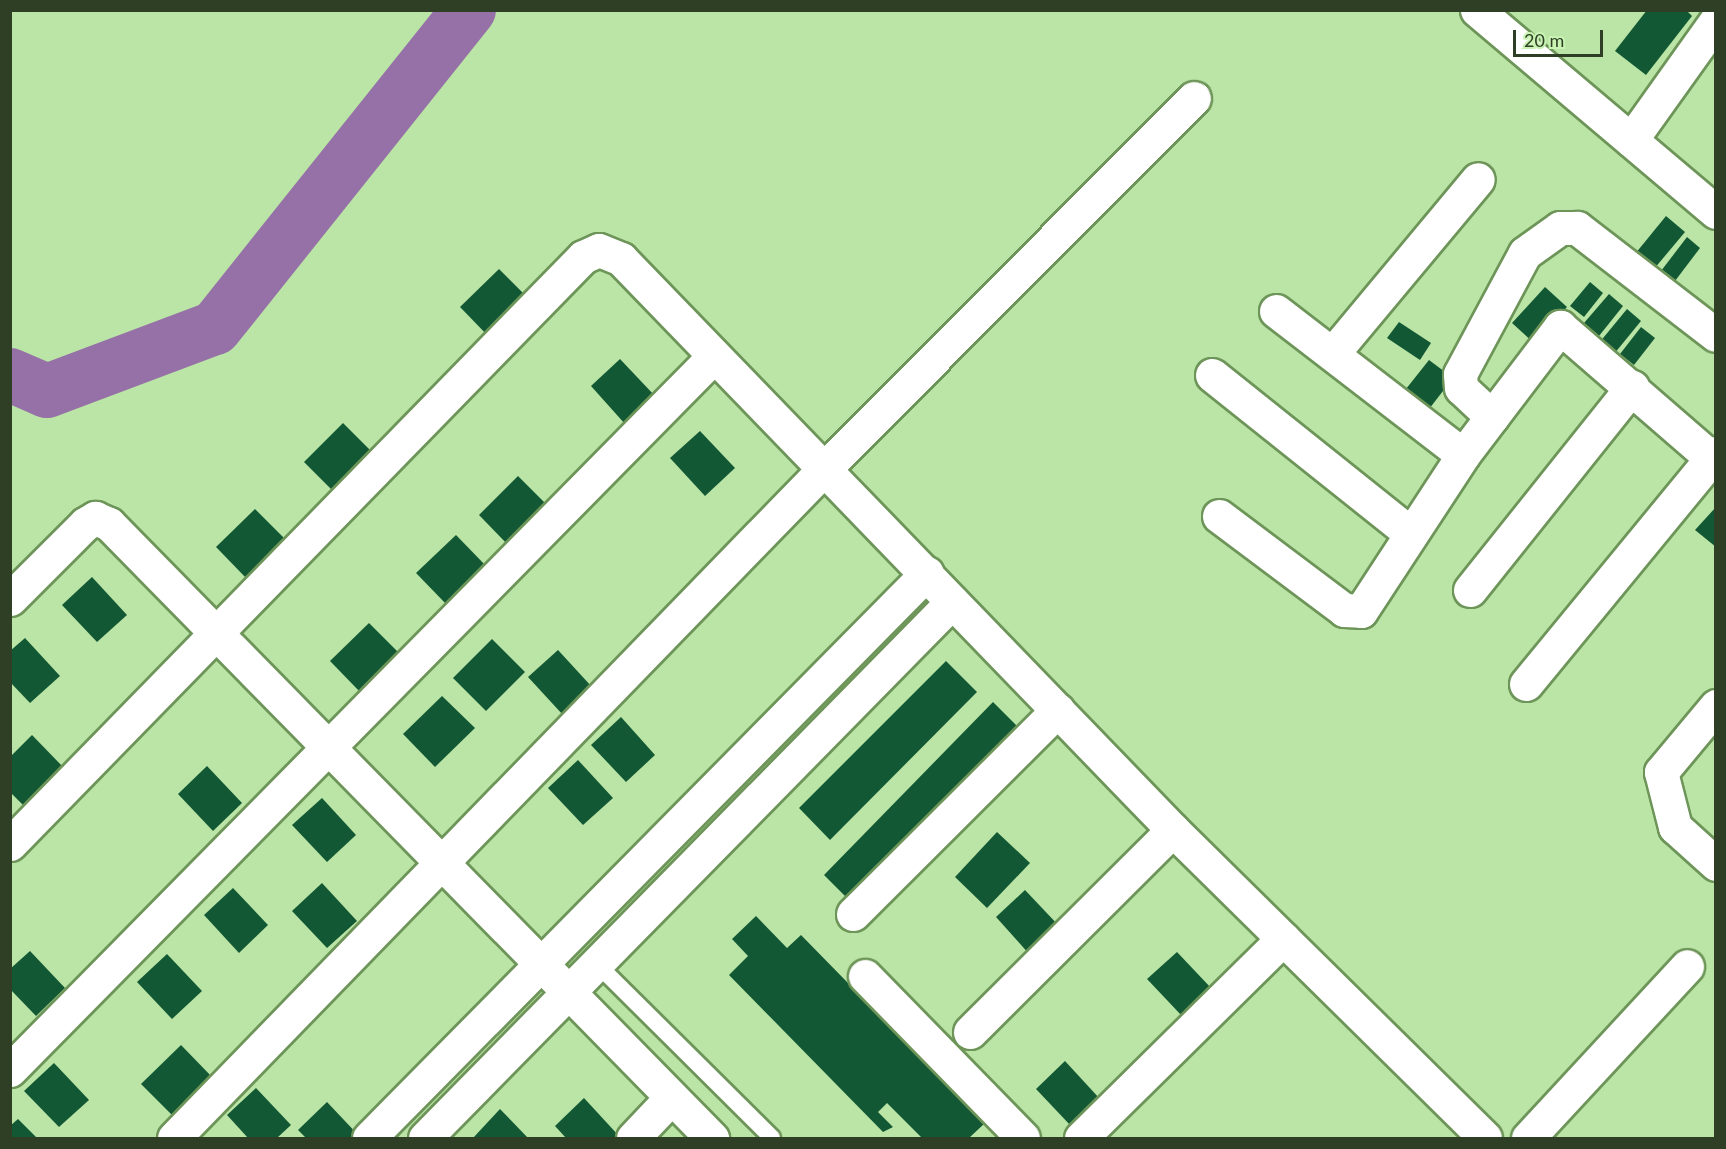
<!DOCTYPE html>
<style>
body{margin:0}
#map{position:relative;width:1726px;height:1149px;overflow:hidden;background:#bbe5a6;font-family:Lato,sans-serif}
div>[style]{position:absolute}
.river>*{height:54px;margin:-27px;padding:0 27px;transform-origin:27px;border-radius:27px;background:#9671a7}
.building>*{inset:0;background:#135834}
.roads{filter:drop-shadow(2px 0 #6e9559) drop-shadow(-2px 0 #6e9559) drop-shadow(0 2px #6e9559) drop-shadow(0 -2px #6e9559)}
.service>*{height:16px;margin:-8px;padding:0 8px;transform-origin:8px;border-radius:8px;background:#fff}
.minor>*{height:33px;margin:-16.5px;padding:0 16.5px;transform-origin:16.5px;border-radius:16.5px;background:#fff}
span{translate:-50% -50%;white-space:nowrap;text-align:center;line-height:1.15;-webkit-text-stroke:6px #c8f3b3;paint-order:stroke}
.frame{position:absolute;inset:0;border:12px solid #2f3f26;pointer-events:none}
.scale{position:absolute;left:1513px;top:30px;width:90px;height:27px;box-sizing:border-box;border:3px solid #2f3f26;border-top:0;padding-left:8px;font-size:18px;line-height:21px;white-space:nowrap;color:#2f3f26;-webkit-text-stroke:4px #c8f3b3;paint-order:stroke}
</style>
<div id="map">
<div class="river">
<i style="left:10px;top:375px;width:40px;rotate:23.4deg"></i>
<i style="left:47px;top:391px;width:179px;rotate:-20.6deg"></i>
<i style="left:215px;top:328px;width:407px;rotate:-51.4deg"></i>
</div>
<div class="building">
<i style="clip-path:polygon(1647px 10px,1686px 10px,1692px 16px,1646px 75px,1615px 51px)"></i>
<i style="clip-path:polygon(1666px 216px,1685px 232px,1654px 269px,1635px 254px)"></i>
<i style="clip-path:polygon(1687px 237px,1700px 248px,1675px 281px,1661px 271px)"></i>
<i style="clip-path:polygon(499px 269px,532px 302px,492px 340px,460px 307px)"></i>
<i style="clip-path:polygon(1590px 282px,1603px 293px,1584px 317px,1570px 306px)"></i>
<i style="clip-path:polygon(1545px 287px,1567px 307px,1534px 343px,1512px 323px)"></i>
<i style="clip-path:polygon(1609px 294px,1623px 306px,1599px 336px,1584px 323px)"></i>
<i style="clip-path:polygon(1627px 309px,1641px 321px,1614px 354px,1599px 343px)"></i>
<i style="clip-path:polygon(1399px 322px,1431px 343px,1420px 360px,1387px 338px)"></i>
<i style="clip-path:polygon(1641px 327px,1655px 338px,1634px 365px,1620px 354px)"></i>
<i style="clip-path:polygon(620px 359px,655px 396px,625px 424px,591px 386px)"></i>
<i style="clip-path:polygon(1429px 360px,1453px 378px,1426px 413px,1402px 394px)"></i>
<i style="clip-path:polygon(343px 423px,376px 456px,336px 494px,304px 462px)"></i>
<i style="clip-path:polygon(700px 431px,735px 468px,705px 496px,670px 458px)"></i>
<i style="clip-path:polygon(518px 476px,551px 509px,511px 548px,479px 515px)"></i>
<i style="clip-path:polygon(1716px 507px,1716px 547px,1695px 530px)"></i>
<i style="clip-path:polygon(255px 509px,288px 542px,248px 580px,216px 547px)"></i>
<i style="clip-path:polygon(456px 535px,488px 568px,448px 606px,416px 573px)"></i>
<i style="clip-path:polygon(92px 577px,127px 615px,97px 642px,62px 605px)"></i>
<i style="clip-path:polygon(369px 623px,402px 656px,362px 694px,330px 661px)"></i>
<i style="clip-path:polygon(25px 638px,60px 676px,30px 703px,10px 682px,10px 651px)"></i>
<i style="clip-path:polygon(492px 639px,525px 672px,486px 711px,453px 678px)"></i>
<i style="clip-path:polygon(558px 650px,592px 687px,563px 715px,528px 677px)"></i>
<i style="clip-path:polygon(946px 661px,977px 692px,830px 840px,799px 808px)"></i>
<i style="clip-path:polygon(442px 696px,475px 728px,435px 767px,403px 734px)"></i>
<i style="clip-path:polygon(993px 702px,1022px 731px,853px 904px,824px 875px)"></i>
<i style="clip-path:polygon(621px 717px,655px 755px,626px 782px,591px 745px)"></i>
<i style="clip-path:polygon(32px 735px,64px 768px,25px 807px,10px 792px,10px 757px)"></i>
<i style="clip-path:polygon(578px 760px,613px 798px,583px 825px,548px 788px)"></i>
<i style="clip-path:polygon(207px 766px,242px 803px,213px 831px,178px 794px)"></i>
<i style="clip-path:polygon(322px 798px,356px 835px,327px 862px,292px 825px)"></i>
<i style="clip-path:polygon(997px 832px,1030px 863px,987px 908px,955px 877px)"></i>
<i style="clip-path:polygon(322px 883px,357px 921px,327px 948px,292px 911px)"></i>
<i style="clip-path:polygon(233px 888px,268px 925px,239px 953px,204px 915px)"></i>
<i style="clip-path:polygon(1025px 890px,1060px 927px,1030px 955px,996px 917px)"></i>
<i style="clip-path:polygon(756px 916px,787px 948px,801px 935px,985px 1123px,969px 1138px,922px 1138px,887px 1103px,878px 1112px,893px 1127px,883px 1132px,729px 975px,748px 956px,732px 939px)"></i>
<i style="clip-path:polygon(30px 951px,65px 988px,36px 1016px,10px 989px,10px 969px)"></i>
<i style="clip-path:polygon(1177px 952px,1212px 989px,1182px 1016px,1147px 979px)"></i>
<i style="clip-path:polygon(167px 954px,202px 991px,172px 1019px,137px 982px)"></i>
<i style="clip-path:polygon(181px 1045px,213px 1078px,174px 1117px,141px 1084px)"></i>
<i style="clip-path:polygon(1065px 1061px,1100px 1099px,1071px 1126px,1036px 1089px)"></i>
<i style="clip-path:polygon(54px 1063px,89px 1100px,59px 1127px,24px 1091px)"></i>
<i style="clip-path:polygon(256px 1088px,291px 1125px,277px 1138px,248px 1138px,227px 1115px)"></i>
<i style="clip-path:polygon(584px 1098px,619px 1136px,616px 1138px,566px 1138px,555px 1126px)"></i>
<i style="clip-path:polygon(327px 1102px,361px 1138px,306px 1138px,298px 1130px)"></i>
<i style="clip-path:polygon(500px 1109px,528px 1138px,473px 1138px)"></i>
<i style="clip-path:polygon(18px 1119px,37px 1138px,10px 1138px,10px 1126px)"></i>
</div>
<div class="roads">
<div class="service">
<i style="left:598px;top:965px;width:245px;rotate:44.8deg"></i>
</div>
<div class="minor">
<i style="left:1477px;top:10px;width:313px;rotate:40.2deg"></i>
<i style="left:1631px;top:140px;width:146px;rotate:-54.5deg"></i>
<i style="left:1276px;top:311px;width:236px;rotate:37.6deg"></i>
<i style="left:1333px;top:353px;width:226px;rotate:-50.2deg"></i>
<i style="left:1212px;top:375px;width:253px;rotate:38.6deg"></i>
<i style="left:1492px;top:417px;width:42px;rotate:-136.9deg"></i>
<i style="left:1461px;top:388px;width:14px;rotate:-94deg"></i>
<i style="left:1460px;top:374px;width:137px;rotate:-61.8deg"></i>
<i style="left:1525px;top:253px;width:43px;rotate:-35.5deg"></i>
<i style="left:1560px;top:228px;width:17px"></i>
<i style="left:1577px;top:228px;width:175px;rotate:37.6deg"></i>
<i style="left:1219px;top:516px;width:156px;rotate:36.9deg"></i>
<i style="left:1344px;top:610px;width:17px;rotate:3deg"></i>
<i style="left:1361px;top:611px;width:186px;rotate:-56.8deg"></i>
<i style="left:1463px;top:455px;width:161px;rotate:-52.8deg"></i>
<i style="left:1560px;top:327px;width:200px;rotate:40.9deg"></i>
<i style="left:1470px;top:590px;width:260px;rotate:-51.4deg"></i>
<i style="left:10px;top:599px;width:106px;rotate:-45deg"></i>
<i style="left:85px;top:524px;width:12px;rotate:-31deg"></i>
<i style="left:95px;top:518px;width:15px;rotate:23deg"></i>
<i style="left:109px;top:524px;width:861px;rotate:45.52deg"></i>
<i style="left:1526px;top:684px;width:299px;rotate:-50.6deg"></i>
<i style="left:1716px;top:706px;width:86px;rotate:129.8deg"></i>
<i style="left:1661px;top:772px;width:57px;rotate:75.7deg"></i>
<i style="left:1675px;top:827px;width:55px;rotate:42.1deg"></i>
<i style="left:10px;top:844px;width:820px;rotate:-45.69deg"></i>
<i style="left:583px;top:257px;width:17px;rotate:-24deg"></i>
<i style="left:599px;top:250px;width:24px;rotate:22deg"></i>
<i style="left:621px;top:259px;width:794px;rotate:45.97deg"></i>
<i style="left:1173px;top:830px;width:438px;rotate:44.6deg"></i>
<i style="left:853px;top:914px;width:289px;rotate:-44.9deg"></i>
<i style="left:865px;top:976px;width:226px;rotate:45.7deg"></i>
<i style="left:970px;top:1032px;width:286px;rotate:-44.9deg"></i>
<i style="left:10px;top:1070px;width:1001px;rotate:-45.4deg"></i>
<i style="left:174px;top:1138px;width:929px;rotate:-45.83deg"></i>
<i style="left:821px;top:472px;width:528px;rotate:-45.08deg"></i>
<i style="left:369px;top:1138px;width:794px;rotate:-45.36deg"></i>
<i style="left:425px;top:1138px;width:752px;rotate:-45.49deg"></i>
<i style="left:633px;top:1138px;width:55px;rotate:-46.5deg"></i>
<i style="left:1081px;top:1138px;width:284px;rotate:-44.6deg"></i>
<i style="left:1528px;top:1138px;width:234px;rotate:-47.2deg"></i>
</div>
</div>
<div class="frame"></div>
<div class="scale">20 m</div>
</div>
